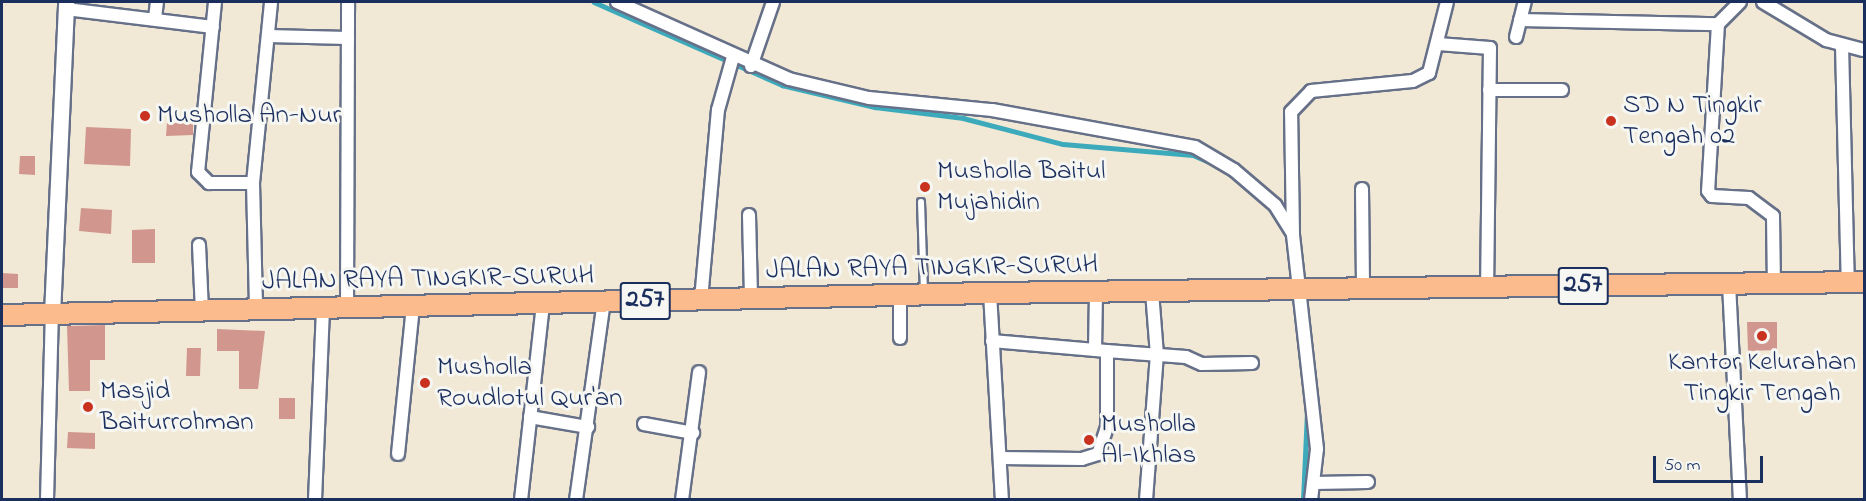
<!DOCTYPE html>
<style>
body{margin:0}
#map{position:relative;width:1866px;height:501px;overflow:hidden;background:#f1e9d5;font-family:"Indie Flower",sans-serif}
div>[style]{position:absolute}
.stream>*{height:4.5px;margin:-2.25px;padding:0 2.25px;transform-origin:2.25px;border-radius:2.25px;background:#3daabc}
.building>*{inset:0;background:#d1968d}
.roads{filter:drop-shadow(2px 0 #667088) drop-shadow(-2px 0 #667088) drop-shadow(0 2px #667088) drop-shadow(0 -2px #667088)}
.service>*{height:6px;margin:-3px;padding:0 3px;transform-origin:3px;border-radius:3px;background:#fff}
.minor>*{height:12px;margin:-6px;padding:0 6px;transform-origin:6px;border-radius:6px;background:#fff}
.tertiary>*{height:15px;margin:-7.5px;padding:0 7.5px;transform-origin:7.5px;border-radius:7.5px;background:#fff}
.primary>*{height:20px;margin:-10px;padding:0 10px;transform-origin:10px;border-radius:10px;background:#fbbb8c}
.dots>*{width:16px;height:16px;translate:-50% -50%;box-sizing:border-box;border:3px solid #f6f6f2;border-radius:50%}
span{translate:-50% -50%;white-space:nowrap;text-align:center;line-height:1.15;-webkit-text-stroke:6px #f6f6f2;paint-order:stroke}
.shield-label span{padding:2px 4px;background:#f6f6f2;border:2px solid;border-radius:4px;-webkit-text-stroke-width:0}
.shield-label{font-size:26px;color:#1b2f5e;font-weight:700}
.poi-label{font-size:27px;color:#1b2f5e}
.left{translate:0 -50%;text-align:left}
.street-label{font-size:27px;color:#1b2f5e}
.frame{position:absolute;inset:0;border:3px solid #1b2f5e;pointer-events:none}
.scale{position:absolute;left:1653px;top:456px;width:110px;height:27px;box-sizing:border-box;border:3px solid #1b2f5e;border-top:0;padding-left:8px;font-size:18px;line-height:21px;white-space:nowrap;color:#1b2f5e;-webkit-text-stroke:4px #f6f6f2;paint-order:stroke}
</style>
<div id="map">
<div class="stream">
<i style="left:594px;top:2px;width:206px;rotate:23.8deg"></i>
<i style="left:782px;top:85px;width:96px;rotate:13.3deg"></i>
<i style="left:875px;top:107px;width:89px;rotate:7.1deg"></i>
<i style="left:963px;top:118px;width:103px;rotate:14.6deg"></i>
<i style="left:1063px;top:144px;width:130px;rotate:4.8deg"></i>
<i style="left:1193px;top:155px;width:23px;rotate:23deg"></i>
<i style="left:1303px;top:500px;width:88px;rotate:-87.4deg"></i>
</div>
<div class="building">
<i style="clip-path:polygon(167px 123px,193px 123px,193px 135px,166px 136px)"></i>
<i style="clip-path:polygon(86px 127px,131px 129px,130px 166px,84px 164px)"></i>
<i style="clip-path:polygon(20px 156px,35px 156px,35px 175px,19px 174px)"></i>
<i style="clip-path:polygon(81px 208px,112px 210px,111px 234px,79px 231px)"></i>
<i style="clip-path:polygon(155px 229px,155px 263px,132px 263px,132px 230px)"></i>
<i style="clip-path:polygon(2px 273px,18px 274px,18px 288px,2px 288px)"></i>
<i style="clip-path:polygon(1747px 322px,1777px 322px,1777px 350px,1748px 351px)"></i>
<i style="clip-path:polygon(105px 325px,105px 360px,90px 360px,90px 391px,69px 391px,67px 326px)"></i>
<i style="clip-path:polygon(217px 329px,265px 331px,258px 389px,239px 389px,239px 351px,217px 351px)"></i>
<i style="clip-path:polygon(187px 348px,201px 348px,200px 376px,186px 376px)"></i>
<i style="clip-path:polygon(279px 398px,295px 398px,295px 419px,279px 419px)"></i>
<i style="clip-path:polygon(68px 432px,95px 433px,95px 449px,67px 448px)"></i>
</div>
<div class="roads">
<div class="service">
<i style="left:921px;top:202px;width:89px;rotate:88.1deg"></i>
</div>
<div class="minor">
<i style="left:215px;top:2px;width:171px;rotate:95.7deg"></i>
<i style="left:198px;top:172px;width:16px;rotate:45deg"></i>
<i style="left:209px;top:183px;width:44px"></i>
<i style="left:253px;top:183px;width:127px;rotate:88.6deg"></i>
<i style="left:617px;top:2px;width:188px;rotate:24.1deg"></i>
<i style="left:789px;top:79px;width:82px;rotate:13.4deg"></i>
<i style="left:869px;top:98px;width:124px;rotate:5.6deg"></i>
<i style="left:992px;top:110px;width:206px;rotate:10.3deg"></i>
<i style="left:1195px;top:147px;width:45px;rotate:30.5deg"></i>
<i style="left:1234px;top:170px;width:54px;rotate:40.5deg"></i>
<i style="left:1275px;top:205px;width:34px;rotate:58deg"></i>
<i style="left:1740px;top:2px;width:31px;rotate:135deg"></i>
<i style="left:1718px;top:24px;width:167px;rotate:93.4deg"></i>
<i style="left:1708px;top:191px;width:6px;rotate:51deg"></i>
<i style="left:1712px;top:196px;width:37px;rotate:3deg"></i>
<i style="left:1749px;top:198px;width:30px;rotate:37deg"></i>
<i style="left:1773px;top:216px;width:68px;rotate:89.2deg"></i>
<i style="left:1763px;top:2px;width:74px;rotate:31.1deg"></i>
<i style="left:1826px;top:40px;width:39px;rotate:15deg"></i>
<i style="left:66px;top:9px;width:148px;rotate:7deg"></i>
<i style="left:155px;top:18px;width:16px;rotate:-83deg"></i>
<i style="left:1520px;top:20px;width:198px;rotate:1.2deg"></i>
<i style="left:268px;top:36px;width:80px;rotate:1.4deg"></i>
<i style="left:1516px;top:37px;width:36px;rotate:-76deg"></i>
<i style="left:1438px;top:44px;width:52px;rotate:4.4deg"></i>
<i style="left:1490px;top:48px;width:239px;rotate:90.7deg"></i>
<i style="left:1842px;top:45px;width:238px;rotate:88.6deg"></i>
<i style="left:751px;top:66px;width:68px;rotate:-71deg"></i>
<i style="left:1489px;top:90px;width:73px"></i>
<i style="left:253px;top:183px;width:182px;rotate:-84.3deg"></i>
<i style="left:1362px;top:189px;width:98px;rotate:89.4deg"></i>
<i style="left:749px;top:215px;width:84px;rotate:88.6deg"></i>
<i style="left:199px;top:245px;width:66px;rotate:87.4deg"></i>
<i style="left:1729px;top:284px;width:216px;rotate:87.1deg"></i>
<i style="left:990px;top:293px;width:207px;rotate:86.7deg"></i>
<i style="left:701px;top:300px;width:191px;rotate:-84.9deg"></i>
<i style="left:718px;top:110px;width:55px;rotate:-74.2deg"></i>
<i style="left:347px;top:307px;width:305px;rotate:-89.8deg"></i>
<i style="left:900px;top:338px;width:43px;rotate:-90deg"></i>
<i style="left:992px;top:341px;width:115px;rotate:5deg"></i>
<i style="left:1107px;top:351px;width:76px;rotate:90deg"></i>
<i style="left:1107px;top:427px;width:28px;rotate:108deg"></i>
<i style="left:1098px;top:454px;width:17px;rotate:163deg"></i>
<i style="left:1082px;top:459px;width:82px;rotate:-179.3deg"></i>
<i style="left:1095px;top:350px;width:58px;rotate:-89deg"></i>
<i style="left:1107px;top:351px;width:79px;rotate:4.3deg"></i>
<i style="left:1186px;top:357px;width:17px;rotate:24deg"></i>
<i style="left:1202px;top:364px;width:50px;rotate:-1.1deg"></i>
<i style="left:530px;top:417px;width:59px;rotate:9.8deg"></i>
<i style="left:644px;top:424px;width:50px;rotate:10.4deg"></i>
<i style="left:398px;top:454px;width:149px;rotate:-84.2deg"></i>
<i style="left:1314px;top:483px;width:54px;rotate:-1.1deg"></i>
<i style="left:47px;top:500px;width:186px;rotate:-88.5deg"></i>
<i style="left:315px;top:500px;width:192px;rotate:-87.6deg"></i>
<i style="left:521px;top:500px;width:198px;rotate:-83.6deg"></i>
<i style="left:576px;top:500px;width:200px;rotate:-82deg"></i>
<i style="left:682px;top:500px;width:129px;rotate:-82.4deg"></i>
<i style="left:1146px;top:500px;width:145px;rotate:-85.7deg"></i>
<i style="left:1157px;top:355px;width:64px;rotate:-94.5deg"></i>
<i style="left:1311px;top:500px;width:51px;rotate:-83.3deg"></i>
<i style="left:1317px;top:449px;width:216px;rotate:-96.4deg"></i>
<i style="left:1293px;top:234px;width:122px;rotate:-90.9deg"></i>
<i style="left:1291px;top:112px;width:29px;rotate:-46deg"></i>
<i style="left:1311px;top:91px;width:102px;rotate:-5.6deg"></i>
<i style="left:1413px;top:81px;width:18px;rotate:-27deg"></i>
<i style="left:1429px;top:73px;width:73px;rotate:-75.8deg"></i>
</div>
<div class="tertiary">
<i style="left:52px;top:314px;width:312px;rotate:-87.4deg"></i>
</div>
<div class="primary">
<i style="left:2px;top:315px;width:988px;rotate:-1.28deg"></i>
<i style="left:990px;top:293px;width:874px;rotate:-0.72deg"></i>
</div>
</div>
<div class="dots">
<i style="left:145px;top:116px;background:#c8321e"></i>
<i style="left:1611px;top:121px;background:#c8321e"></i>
<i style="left:925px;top:187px;background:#c8321e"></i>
<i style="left:1762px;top:336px;background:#c8321e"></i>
<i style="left:425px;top:383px;background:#c8321e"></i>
<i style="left:88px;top:407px;background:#c8321e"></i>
<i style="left:1089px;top:440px;background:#c8321e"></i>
</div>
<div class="shield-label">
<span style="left:1583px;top:286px">257</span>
<span style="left:645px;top:301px">257</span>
</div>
<div class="poi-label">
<span class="left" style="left:1623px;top:121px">SD N Tingkir<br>Tengah 02</span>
<span class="left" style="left:157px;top:116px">Musholla An-Nur</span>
<span class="left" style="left:937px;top:187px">Musholla Baitul<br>Mujahidin</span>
<span style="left:1762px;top:378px">Kantor Kelurahan<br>Tingkir Tengah</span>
<span class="left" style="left:437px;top:383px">Musholla<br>Roudlotul Qur'an</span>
<span class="left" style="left:100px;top:407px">Masjid<br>Baiturrohman</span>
<span class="left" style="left:1101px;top:440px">Musholla<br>Al-Ikhlas</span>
</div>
<div class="street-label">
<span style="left:932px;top:268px;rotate:-1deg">JALAN RAYA TINGKIR-SURUH</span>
<span style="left:428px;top:279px;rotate:-1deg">JALAN RAYA TINGKIR-SURUH</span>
</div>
<div class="frame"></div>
<div class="scale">50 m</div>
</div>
